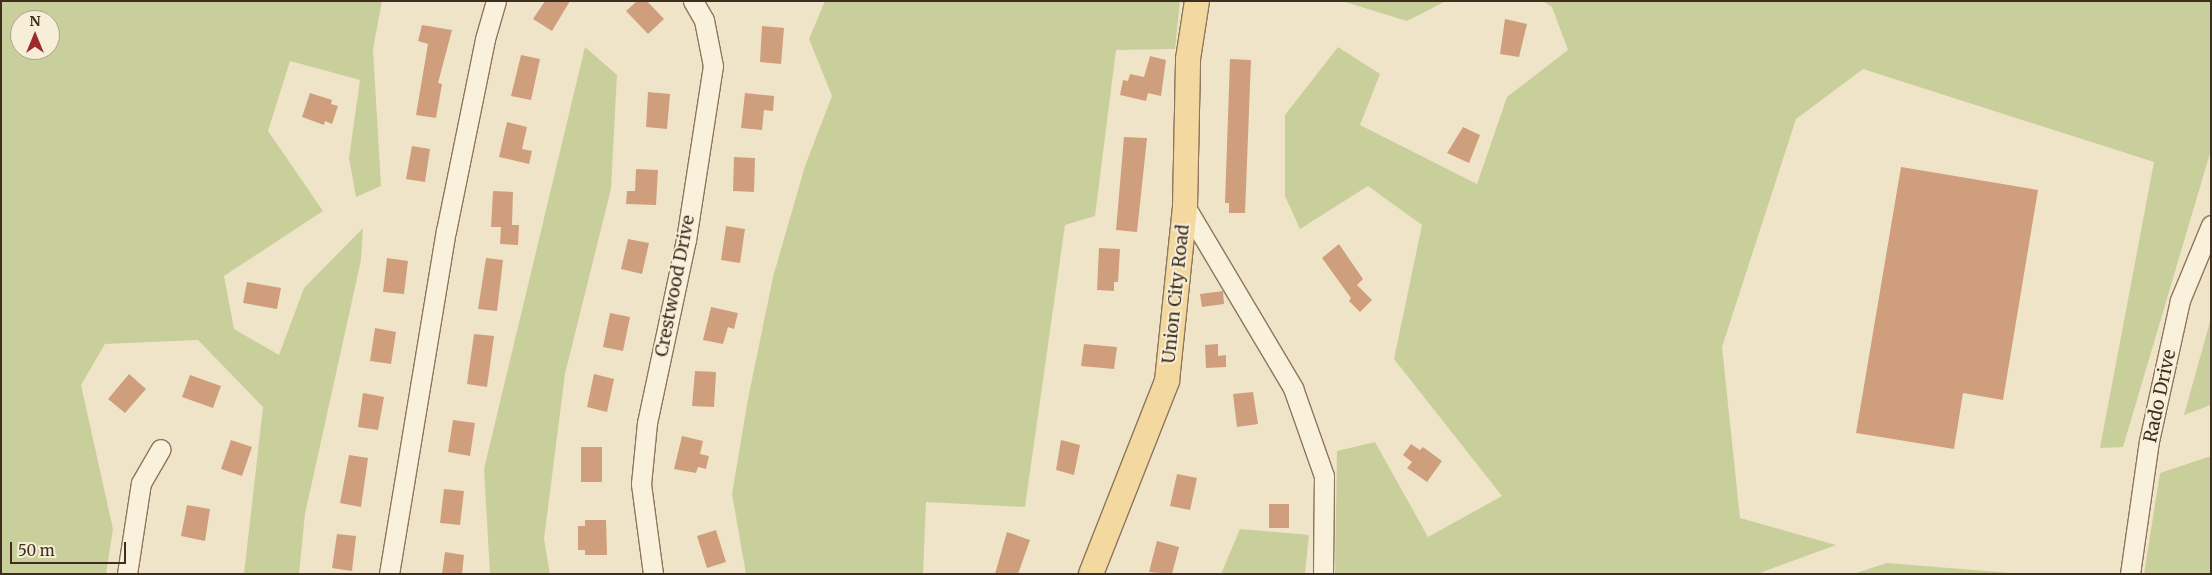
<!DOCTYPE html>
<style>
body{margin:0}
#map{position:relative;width:2212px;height:575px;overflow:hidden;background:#f0e4c8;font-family:Merriweather,serif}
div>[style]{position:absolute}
.green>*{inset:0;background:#c9cf9b}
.building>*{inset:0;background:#cf9f7d}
.roads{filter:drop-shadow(1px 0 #8d765c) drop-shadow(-1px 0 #8d765c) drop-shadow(0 1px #8d765c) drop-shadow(0 -1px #8d765c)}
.minor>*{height:19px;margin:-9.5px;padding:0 9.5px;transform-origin:9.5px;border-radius:9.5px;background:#faf1dc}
.major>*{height:24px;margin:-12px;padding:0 12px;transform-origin:12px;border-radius:12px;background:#f3d9a0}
span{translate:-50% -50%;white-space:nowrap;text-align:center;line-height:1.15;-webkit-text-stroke:4px #f7eed8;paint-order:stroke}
.street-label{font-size:18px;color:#3d2e20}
.frame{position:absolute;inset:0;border:2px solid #3d2e20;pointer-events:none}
.north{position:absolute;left:10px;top:10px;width:50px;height:50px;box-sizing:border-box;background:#f7eed8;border:1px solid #ada18e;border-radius:50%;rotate:0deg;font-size:14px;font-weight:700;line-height:20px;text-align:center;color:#3d2e20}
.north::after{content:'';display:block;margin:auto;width:18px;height:22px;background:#9e2a2b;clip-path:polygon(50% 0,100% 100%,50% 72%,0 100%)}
.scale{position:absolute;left:10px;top:542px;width:116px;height:22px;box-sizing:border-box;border:2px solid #3d2e20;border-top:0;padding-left:6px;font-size:15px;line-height:18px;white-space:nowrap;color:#3d2e20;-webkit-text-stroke:4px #f7eed8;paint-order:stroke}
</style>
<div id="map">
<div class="green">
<i style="clip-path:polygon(evenodd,1px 1px,382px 1px,373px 49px,381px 186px,356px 197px,349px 158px,360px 80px,290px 61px,268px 131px,323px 211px,224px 276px,234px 329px,279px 355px,304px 288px,363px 228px,361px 260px,305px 514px,299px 574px,244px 574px,263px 407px,198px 340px,105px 344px,81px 385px,113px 529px,106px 574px,1px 574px,1px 1px,20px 20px,50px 20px,50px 50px,20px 50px,20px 20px)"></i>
<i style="clip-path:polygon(825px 1px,1180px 1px,1175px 49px,1116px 50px,1095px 216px,1065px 225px,1025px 507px,926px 502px,923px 574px,746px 574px,732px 494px,748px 399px,773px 277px,805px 166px,832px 96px,809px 39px)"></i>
<i style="clip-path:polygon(1342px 1px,1446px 1px,1407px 21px)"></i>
<i style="clip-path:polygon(1543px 1px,2211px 1px,2211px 150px,2123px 447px,2100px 448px,2154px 162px,1863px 69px,1796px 119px,1722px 347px,1740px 518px,1836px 545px,1757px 574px,1335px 574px,1337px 451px,1375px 442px,1428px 537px,1502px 496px,1394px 359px,1422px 225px,1368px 186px,1300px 229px,1285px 196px,1285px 115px,1338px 47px,1380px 74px,1360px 125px,1477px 184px,1507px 97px,1568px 50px,1552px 7px)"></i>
<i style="clip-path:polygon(585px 47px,617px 75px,611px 189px,565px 374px,544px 539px,550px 574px,490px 574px,484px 469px)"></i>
<i style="clip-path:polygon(2211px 318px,2211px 405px,2184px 415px)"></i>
<i style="clip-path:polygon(2211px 456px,2211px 574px,2144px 574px,2160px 473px)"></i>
<i style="clip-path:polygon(1240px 529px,1309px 535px,1305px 574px,1221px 574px)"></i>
<i style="clip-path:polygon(1887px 563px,2023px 574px,1853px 574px)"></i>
</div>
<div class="building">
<i style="clip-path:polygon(545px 1px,570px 1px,552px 31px,533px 19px)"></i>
<i style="clip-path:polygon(637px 1px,647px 1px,664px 19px,648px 34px,626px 11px)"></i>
<i style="clip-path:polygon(1505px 19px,1527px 24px,1519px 57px,1500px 54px)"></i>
<i style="clip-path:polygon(422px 25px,452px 30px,438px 83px,442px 84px,436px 118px,416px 115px,428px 44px,418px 41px)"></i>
<i style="clip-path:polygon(762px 26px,784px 28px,781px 64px,760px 62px)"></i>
<i style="clip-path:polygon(521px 55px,540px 59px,531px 100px,511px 96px)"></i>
<i style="clip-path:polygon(1150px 56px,1166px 60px,1161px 96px,1148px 93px,1146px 101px,1120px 95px,1123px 80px,1128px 81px,1130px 74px,1144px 77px)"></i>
<i style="clip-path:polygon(1230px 59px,1251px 60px,1245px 213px,1229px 213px,1229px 203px,1225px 203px)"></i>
<i style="clip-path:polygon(648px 92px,670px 94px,667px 129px,646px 127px)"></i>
<i style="clip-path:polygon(310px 93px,332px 100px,331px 104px,338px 106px,332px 124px,325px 121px,324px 125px,302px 117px)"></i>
<i style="clip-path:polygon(745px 93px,774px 96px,773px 111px,764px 110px,762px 130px,741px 128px)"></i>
<i style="clip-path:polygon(507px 122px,527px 127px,522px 149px,532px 151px,529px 164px,499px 157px)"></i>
<i style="clip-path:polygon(1463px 127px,1480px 135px,1469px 163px,1447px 153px)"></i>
<i style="clip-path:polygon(1124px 137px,1147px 138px,1137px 232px,1116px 230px)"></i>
<i style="clip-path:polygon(412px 146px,430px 149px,425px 182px,406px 179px)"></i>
<i style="clip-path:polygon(734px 157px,755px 158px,754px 192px,733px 191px)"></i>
<i style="clip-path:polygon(1901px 167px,2038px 190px,2003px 400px,1963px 393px,1954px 449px,1856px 433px)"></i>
<i style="clip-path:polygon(636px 169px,658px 170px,656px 205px,626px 204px,627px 191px,635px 191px)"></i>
<i style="clip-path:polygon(493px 191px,513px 192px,512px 225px,519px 225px,518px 245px,500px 244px,501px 227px,491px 227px)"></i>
<i style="clip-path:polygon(726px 226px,745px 229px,740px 263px,721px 260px)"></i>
<i style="clip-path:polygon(628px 239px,649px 243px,642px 274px,621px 269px)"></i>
<i style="clip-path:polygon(1339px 244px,1363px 279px,1357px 285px,1372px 300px,1360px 312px,1349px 301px,1351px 298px,1322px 258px)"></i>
<i style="clip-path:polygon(1099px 248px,1120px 249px,1118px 282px,1114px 282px,1114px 291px,1097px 290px)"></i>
<i style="clip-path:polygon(387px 258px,408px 261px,404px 294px,383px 292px)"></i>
<i style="clip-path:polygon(486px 258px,503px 260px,497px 311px,478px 309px)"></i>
<i style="clip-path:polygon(247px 282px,281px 288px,277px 309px,243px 303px)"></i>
<i style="clip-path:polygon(1223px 291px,1224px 304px,1202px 307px,1200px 294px)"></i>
<i style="clip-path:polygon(711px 307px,738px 313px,734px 329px,728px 327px,723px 344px,703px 340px)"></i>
<i style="clip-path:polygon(610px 313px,630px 317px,623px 351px,603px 347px)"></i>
<i style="clip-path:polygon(375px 328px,396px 332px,391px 364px,370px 361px)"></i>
<i style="clip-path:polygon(474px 334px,494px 336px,487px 387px,467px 384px)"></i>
<i style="clip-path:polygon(1084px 344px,1117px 347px,1114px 369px,1081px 366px)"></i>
<i style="clip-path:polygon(1218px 344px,1218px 356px,1226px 355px,1226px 367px,1206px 368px,1205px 345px)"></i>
<i style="clip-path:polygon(695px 371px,716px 372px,714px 407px,692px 406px)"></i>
<i style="clip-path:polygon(129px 374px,146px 389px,125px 413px,108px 399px)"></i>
<i style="clip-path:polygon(594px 374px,614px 379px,607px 412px,587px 407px)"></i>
<i style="clip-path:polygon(190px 375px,221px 386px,213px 408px,182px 397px)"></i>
<i style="clip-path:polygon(1253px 392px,1258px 424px,1237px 427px,1233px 394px)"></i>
<i style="clip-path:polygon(363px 393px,384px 397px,378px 430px,358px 427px)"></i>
<i style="clip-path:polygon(453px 420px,475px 423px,470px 456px,448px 452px)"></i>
<i style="clip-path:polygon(682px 436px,703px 441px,700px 454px,709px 456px,706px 469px,698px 467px,696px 473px,674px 469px)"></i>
<i style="clip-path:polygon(231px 440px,252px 447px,242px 476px,221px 469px)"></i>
<i style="clip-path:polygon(1061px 440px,1080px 445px,1074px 475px,1056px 470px)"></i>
<i style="clip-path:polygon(1411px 444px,1420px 450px,1423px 447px,1442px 461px,1427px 482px,1407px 468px,1412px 462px,1403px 455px)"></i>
<i style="clip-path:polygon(581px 447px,602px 447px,602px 482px,581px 482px)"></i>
<i style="clip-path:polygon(349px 455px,368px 458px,361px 507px,340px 503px)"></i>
<i style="clip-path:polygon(1177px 474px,1197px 478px,1190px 510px,1170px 506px)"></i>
<i style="clip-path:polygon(444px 489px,464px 491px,460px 525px,440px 523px)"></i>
<i style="clip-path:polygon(1269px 504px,1289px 504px,1289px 528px,1269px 528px)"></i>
<i style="clip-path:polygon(187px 505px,210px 509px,205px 541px,181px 536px)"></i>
<i style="clip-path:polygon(585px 520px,606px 520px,607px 555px,585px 555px,585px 550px,578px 550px,578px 526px,585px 526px)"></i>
<i style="clip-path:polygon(716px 530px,726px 562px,707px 568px,697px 536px)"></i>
<i style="clip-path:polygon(1007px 532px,1030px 540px,1018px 574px,995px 574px)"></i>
<i style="clip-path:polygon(337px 534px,356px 536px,352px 571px,332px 568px)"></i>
<i style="clip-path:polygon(1157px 541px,1179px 547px,1172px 574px,1149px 572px)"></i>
<i style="clip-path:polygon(445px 552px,464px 555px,462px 574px,442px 574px)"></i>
</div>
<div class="roads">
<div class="minor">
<i style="left:1185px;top:206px;width:212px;rotate:59.3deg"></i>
<i style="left:1293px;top:388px;width:93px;rotate:70.6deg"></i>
<i style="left:1324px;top:476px;width:98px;rotate:90.6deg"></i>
<i style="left:127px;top:574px;width:92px;rotate:-81.3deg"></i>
<i style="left:141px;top:483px;width:39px;rotate:-60deg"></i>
<i style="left:389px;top:574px;width:348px;rotate:-80.6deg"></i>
<i style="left:446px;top:231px;width:196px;rotate:-78.5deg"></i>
<i style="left:485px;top:39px;width:40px;rotate:-74deg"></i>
<i style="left:653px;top:574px;width:91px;rotate:-97.6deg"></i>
<i style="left:641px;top:484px;width:61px;rotate:-84.4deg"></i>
<i style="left:647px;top:423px;width:187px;rotate:-78deg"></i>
<i style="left:686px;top:240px;width:176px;rotate:-81.2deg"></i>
<i style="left:713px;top:66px;width:47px;rotate:-101.1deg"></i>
<i style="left:704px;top:20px;width:22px;rotate:-120deg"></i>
<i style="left:2130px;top:574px;width:134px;rotate:-81.9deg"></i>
<i style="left:2149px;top:441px;width:144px;rotate:-77.6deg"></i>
<i style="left:2180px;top:300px;width:81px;rotate:-67.5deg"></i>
</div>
<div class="major">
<i style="left:1091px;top:574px;width:207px;rotate:-68.5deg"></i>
<i style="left:1167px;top:381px;width:176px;rotate:-84.1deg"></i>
<i style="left:1185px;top:206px;width:147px;rotate:-88.8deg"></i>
<i style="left:1188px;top:59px;width:59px;rotate:-81.2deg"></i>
</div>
</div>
<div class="street-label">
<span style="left:675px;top:286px;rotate:-79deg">Crestwood Drive</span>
<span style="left:1176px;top:294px;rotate:-84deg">Union City Road</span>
<span style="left:2160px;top:396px;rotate:-78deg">Rado Drive</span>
</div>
<div class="frame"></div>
<div class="north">N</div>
<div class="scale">50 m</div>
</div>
